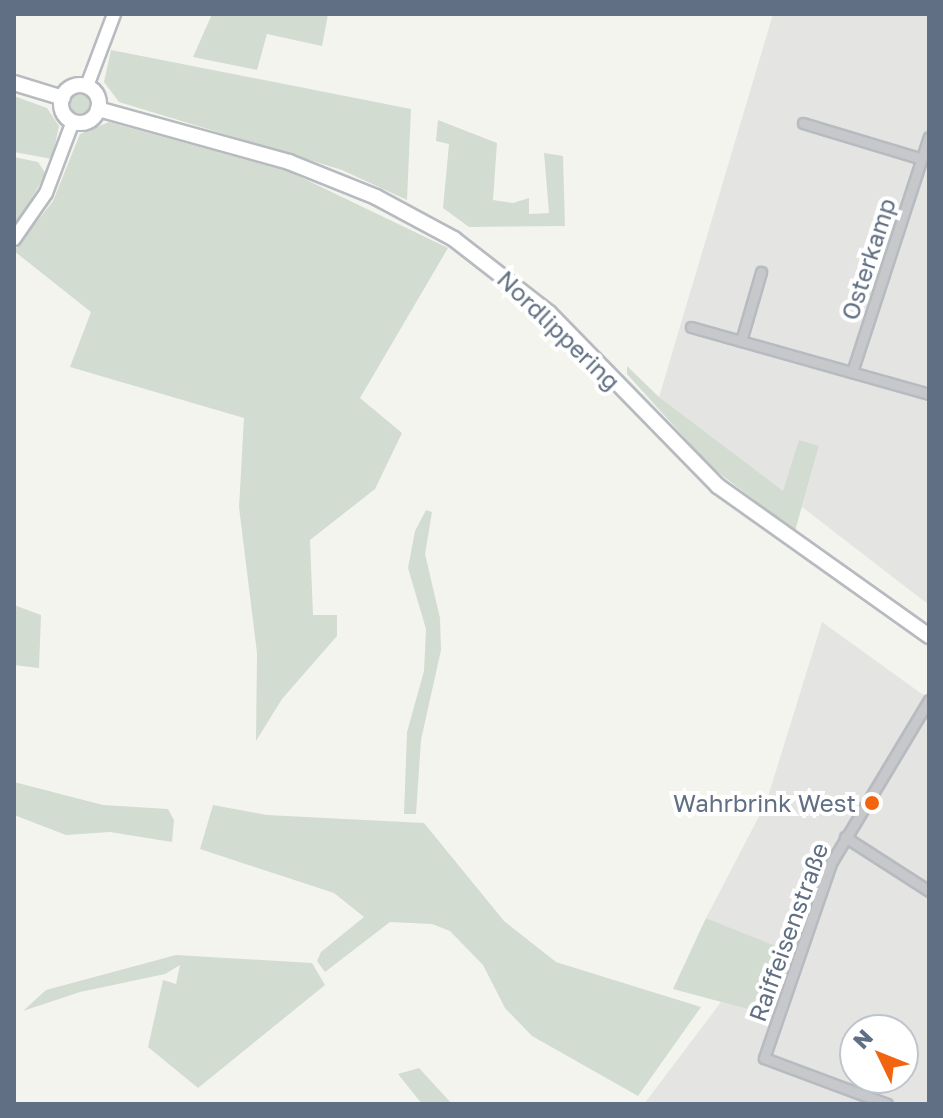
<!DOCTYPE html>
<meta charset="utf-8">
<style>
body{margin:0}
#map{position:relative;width:943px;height:1118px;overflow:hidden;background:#f4f4ef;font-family:"Golos Text",sans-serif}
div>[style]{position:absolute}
.built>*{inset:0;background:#e4e5e3}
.green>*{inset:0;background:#d3dcd0}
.round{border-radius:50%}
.roads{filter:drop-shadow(2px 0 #b7bbc0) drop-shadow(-2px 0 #b7bbc0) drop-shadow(0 2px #b7bbc0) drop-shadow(0 -2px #b7bbc0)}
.street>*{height:9px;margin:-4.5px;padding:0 4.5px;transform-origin:4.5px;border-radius:4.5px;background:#c6c8cc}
.secondary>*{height:12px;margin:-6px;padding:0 6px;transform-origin:6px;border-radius:6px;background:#fff}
.primary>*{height:14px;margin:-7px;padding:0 7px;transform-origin:7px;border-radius:7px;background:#fff}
.primary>.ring{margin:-7px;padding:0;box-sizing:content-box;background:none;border:14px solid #fff;border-radius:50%}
.dots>*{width:22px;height:22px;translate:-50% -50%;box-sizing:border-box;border:4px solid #fff;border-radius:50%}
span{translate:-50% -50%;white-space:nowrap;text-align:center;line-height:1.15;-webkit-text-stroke:8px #fff;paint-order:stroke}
.street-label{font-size:24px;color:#606f83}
.poi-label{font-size:24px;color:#606f83}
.right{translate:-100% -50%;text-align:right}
.frame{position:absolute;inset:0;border:16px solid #606f83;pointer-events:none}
.north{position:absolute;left:839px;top:1014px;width:80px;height:80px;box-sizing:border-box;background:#fff;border:2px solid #bfc5cd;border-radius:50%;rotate:313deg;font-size:22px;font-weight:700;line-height:32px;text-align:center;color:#606f83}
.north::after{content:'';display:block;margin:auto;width:28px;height:36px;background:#f36411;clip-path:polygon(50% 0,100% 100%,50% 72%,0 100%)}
</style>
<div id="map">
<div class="built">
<i style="clip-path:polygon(773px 14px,929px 14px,929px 605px,802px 507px,819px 446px,783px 492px,659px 397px)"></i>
<i style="clip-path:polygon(evenodd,822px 622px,929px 699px,929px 1104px,644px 1104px,721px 1002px,770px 1015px,792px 953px,706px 918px,766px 803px,822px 622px,855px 1030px,903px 1030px,903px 1078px,855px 1078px,855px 1030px)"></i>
</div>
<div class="green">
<i style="clip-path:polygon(212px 14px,328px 14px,322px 46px,267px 34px,257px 70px,193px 57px)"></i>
<i style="clip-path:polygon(111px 50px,411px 109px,407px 200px,342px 170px,119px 102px,104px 82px)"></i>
<i class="round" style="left:65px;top:89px;width:30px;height:30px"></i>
<i style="clip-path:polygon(14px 96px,47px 108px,59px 126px,52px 159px,14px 152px)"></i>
<i style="clip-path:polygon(438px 120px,497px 143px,493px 200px,513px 203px,529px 198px,529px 214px,549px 213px,544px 153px,563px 156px,565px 226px,469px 227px,443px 208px,449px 144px,436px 141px)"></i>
<i style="clip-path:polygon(109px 122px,290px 172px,448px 248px,360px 398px,402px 433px,375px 489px,310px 540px,313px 615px,337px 615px,337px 636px,282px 699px,256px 741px,257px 653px,239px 507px,244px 418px,70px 367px,91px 312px,14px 251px,53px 201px,80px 134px)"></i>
<i style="clip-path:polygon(14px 157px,38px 162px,46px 174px,14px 228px)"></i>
<i style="clip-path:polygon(627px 366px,659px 397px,783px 491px,799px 440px,819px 446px,795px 531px,711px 467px,627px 374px)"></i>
<i style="clip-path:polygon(426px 510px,432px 512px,425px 554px,440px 618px,441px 650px,421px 740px,416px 814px,404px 814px,407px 732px,424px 671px,426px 629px,408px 568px,415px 531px)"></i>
<i style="clip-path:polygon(14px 605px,41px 615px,39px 668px,14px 665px)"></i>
<i style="clip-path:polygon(14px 782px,103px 805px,168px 809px,174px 820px,172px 842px,110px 832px,66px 835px,14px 815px)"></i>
<i style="clip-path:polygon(213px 805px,267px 815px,424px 823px,504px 921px,556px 962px,701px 1007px,638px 1096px,532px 1036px,505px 1008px,483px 965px,450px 931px,432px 924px,390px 922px,325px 972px,317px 961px,321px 952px,364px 917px,334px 893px,200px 849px)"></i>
<i style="clip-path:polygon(706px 918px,793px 953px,770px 1015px,673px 989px)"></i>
<i style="clip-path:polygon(176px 955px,312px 963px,325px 985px,198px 1088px,148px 1047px,163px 980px,176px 984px,180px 965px,165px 974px,80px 992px,23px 1011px,46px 990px)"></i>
<i style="clip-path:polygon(419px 1068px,452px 1104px,422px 1104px,398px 1074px)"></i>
</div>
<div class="roads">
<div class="street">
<i style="left:803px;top:123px;width:124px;rotate:16.8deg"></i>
<i style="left:691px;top:327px;width:247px;rotate:15.7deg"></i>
<i style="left:741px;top:341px;width:72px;rotate:-73.8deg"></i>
<i style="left:852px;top:372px;width:247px;rotate:-71.9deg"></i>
<i style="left:845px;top:837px;width:100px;rotate:32.7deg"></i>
<i style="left:887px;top:1104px;width:131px;rotate:-159.5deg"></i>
<i style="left:764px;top:1058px;width:206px;rotate:-71deg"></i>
<i style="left:831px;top:863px;width:190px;rotate:-59deg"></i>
</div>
<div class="secondary">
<i style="left:87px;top:86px;width:77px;rotate:-69.4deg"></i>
<i style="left:14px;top:239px;width:56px;rotate:-55.2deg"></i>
<i style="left:46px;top:193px;width:77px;rotate:-69.4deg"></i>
</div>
<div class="primary">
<i style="left:14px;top:83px;width:51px;rotate:17deg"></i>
<i class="ring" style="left:61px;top:85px;width:24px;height:24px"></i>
<i style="left:98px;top:109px;width:198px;rotate:15.5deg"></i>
<i style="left:289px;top:162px;width:94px;rotate:21.9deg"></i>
<i style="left:376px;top:197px;width:89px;rotate:28.3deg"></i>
<i style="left:454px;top:239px;width:120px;rotate:37.9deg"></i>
<i style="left:549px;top:313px;width:242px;rotate:45.7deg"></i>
<i style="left:718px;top:486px;width:259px;rotate:35.4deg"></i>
</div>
</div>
<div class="dots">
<i style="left:872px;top:803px;background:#f36411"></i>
</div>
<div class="street-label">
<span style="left:868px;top:259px;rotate:-72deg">Osterkamp</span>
<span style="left:559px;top:330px;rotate:44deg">Nordlippering</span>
<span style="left:788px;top:932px;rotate:-70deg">Raiffeisenstraße</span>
</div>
<div class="poi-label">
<span class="right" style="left:856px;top:803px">Wahrbrink West</span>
</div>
<div class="frame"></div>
<div class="north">N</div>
</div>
